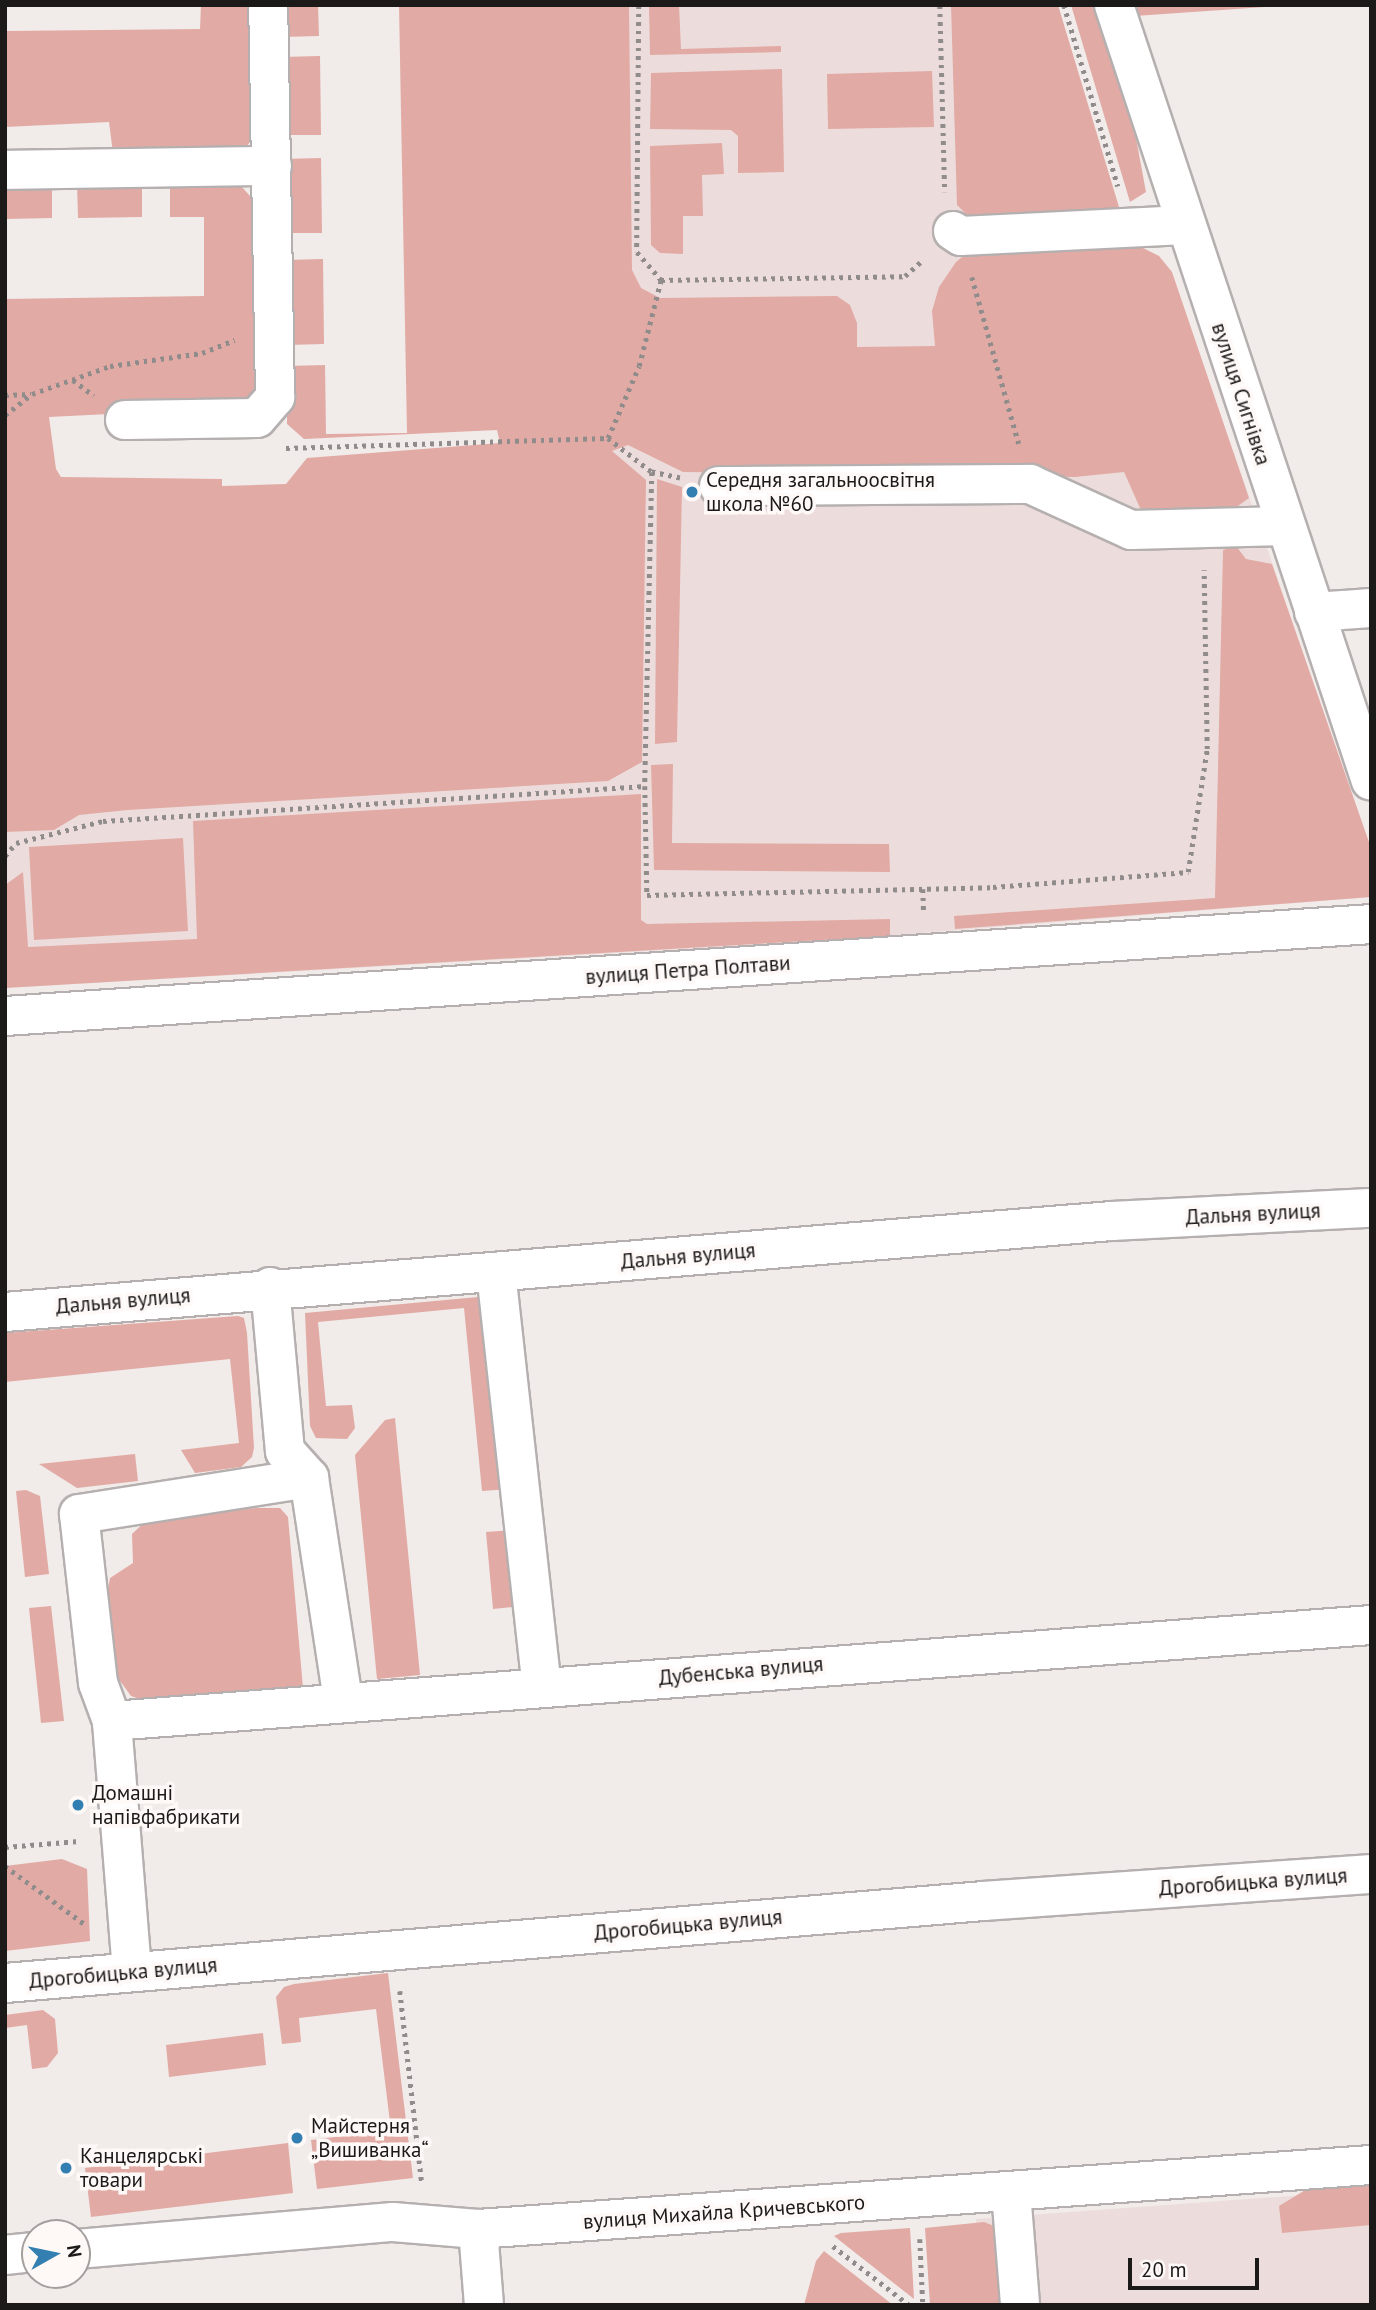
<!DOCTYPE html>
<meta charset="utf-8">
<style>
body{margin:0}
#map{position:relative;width:1376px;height:2310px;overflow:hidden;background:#f1ebea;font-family:"PT Sans",sans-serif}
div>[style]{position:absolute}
.built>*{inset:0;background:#ecdddc}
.green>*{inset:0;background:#e2aaa4}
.path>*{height:4.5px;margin-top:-2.25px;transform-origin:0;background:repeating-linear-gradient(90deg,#908c8b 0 3.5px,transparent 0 8.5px)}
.roads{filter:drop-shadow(2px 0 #b5b0af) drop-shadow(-2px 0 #b5b0af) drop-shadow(0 2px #b5b0af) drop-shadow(0 -2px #b5b0af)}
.minor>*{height:38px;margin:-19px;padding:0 19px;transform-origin:19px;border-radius:19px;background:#fff}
.dots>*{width:19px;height:19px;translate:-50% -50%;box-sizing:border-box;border:4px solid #fef8f7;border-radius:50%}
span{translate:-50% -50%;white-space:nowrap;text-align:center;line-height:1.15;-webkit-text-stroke:7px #fef8f7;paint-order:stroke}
.street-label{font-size:21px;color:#1c1a19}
.poi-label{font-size:21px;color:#1c1a19}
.left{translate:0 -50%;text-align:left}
.frame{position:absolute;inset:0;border:7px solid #1c1a19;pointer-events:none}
.north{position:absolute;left:21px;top:2219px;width:70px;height:70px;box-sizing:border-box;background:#fef8f7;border:2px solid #a49f9e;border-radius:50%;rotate:81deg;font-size:19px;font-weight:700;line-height:28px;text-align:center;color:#1c1a19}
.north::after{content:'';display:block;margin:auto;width:24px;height:32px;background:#347fb2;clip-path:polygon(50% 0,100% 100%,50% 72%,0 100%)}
.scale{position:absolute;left:1128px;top:2258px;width:131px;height:32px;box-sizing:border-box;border:4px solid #1c1a19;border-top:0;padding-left:9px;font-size:21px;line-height:24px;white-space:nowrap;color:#1c1a19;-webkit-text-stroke:5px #fef8f7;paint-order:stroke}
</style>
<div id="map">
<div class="built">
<i style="clip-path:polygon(524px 5px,1045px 5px,1187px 449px,1234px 453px,1371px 848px,1370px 897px,809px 942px,5px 988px,5px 502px,286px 484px,543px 474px)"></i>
<i style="clip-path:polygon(1371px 2190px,1371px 2305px,983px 2305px,976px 2219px)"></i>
</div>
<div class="green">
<i style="clip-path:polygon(201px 5px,258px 5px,258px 133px,244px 149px,114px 161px,109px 122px,5px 127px,5px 31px,200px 29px)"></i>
<i style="clip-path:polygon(280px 5px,318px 5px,319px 36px,281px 37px)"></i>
<i style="clip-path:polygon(399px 5px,629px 5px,632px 270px,641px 288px,660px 298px,837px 296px,850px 305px,857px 323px,857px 347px,935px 346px,932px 311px,939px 287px,956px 262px,978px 244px,1139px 246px,1159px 256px,1172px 272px,1249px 498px,1235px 508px,1160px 520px,1140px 508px,1124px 472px,1075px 477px,683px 472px,628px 445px,612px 451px,646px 480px,642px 762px,608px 781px,128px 810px,79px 815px,54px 830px,5px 832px,5px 299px,204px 296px,204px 217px,170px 217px,170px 181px,220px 181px,241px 186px,258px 205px,264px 397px,249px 407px,49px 417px,56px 469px,61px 477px,222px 479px,222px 486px,286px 484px,307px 458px,500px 443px,497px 430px,304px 439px,287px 424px,287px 366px,325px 365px,326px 434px,407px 433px)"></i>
<i style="clip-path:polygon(649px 5px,679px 5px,681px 49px,781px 46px,781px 52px,650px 55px)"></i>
<i style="clip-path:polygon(951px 5px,1058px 5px,1119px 207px,1112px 213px,969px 217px,957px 205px)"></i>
<i style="clip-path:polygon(1071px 5px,1095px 5px,1136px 138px,1146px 192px,1130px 202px)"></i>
<i style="clip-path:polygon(1138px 5px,1281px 5px,1281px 6px,1135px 16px)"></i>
<i style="clip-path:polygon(320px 56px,321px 135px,282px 135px,281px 57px)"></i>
<i style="clip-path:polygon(782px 69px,784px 172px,738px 173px,738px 136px,731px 130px,650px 129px,651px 73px)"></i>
<i style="clip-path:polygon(932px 71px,934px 127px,828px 129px,827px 74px)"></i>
<i style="clip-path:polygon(722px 143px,724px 174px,702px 175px,703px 216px,683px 216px,683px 254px,660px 253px,651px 245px,650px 146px)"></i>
<i style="clip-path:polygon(321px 158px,322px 233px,285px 233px,283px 159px)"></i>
<i style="clip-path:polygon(142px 181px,142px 217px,78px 218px,77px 182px)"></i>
<i style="clip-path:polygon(5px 183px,52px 183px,52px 218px,5px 219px)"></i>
<i style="clip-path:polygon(323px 259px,324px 344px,287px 345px,285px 260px)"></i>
<i style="clip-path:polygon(657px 479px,682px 487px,677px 742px,655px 744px)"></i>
<i style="clip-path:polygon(1236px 546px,1246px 559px,1272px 564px,1371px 848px,1371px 897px,955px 929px,954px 916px,1215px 898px,1223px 550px)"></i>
<i style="clip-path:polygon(673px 764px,672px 843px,889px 844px,890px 872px,654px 870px,651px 765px)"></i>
<i style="clip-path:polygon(641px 794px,641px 920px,647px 924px,890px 919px,890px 936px,5px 988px,5px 885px,23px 872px,28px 947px,197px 939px,193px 821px)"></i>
<i style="clip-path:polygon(183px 838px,188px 931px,34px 940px,29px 847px)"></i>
<i style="clip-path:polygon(478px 1297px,487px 1299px,509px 1489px,482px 1491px,464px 1308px,318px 1322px,326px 1406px,352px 1405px,355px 1428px,347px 1439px,316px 1438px,310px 1426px,305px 1313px)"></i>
<i style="clip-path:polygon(238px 1316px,244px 1318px,247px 1333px,254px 1448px,252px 1457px,241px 1467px,195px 1473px,181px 1450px,239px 1443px,230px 1359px,5px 1382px,5px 1333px)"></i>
<i style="clip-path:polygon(395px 1418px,420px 1675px,377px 1679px,355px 1455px,385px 1420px)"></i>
<i style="clip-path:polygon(135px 1454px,138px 1481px,77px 1488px,39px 1464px)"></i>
<i style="clip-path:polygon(26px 1490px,40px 1496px,49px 1574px,25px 1577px,16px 1491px)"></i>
<i style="clip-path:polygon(257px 1508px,280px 1508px,288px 1517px,303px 1688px,161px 1706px,131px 1696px,118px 1678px,107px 1593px,110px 1578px,133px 1563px,132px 1534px,150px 1517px)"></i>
<i style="clip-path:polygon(514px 1530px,521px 1606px,493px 1609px,486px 1532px)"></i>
<i style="clip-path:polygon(51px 1606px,64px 1721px,41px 1723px,29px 1608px)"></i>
<i style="clip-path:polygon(62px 1859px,87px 1869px,90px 1941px,5px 1951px,5px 1866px)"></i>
<i style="clip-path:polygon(388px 1973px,413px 2178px,317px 2189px,311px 2140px,391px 2130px,376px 2009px,299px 2018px,301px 2042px,282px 2044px,276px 1997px,284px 1987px,294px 1984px)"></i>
<i style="clip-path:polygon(43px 2010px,55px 2019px,58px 2053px,47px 2067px,32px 2069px,27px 2025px,5px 2028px,5px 2015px)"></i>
<i style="clip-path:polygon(263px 2033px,266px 2065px,169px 2077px,166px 2045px)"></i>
<i style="clip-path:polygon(288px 2143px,293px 2193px,91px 2217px,85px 2168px)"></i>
<i style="clip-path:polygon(1371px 2185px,1371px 2225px,1282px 2233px,1279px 2206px,1307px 2189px)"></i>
<i style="clip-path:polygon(984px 2222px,994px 2226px,1000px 2305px,930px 2305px,925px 2228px)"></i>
<i style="clip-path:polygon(910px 2228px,914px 2299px,834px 2236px,841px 2233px)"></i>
<i style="clip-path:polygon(824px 2251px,893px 2305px,804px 2305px,816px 2261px)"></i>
</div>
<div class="path">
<i style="left:639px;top:5px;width:247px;rotate:90.5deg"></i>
<i style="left:637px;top:252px;width:37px;rotate:49deg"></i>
<i style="left:940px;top:5px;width:187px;rotate:88.5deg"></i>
<i style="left:1064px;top:5px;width:189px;rotate:73.4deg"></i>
<i style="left:972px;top:277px;width:173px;rotate:74.3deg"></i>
<i style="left:661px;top:280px;width:244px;rotate:-0.9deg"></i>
<i style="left:905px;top:276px;width:24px;rotate:-42deg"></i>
<i style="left:73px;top:380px;width:26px;rotate:37deg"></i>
<i style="left:5px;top:395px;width:26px;rotate:-2deg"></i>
<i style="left:5px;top:415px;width:34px;rotate:-38deg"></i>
<i style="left:32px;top:394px;width:83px;rotate:-19.7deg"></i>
<i style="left:110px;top:366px;width:93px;rotate:-8deg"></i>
<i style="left:202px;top:353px;width:35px;rotate:-22deg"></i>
<i style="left:608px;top:438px;width:78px;rotate:-66.7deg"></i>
<i style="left:639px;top:366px;width:89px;rotate:-75.7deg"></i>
<i style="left:286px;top:448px;width:322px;rotate:-1.8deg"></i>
<i style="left:608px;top:438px;width:56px;rotate:37.7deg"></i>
<i style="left:680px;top:478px;width:29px;rotate:-168deg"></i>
<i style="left:652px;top:472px;width:314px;rotate:91.3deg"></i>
<i style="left:645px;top:786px;width:109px;rotate:88.9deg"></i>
<i style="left:647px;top:895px;width:346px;rotate:-1.3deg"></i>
<i style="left:993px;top:887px;width:196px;rotate:-4.4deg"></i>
<i style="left:1188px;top:872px;width:124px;rotate:-81.2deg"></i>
<i style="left:1207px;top:749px;width:179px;rotate:-91deg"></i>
<i style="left:5px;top:856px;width:17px;rotate:-50deg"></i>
<i style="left:16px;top:843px;width:90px;rotate:-14.2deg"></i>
<i style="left:103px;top:821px;width:543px;rotate:-3.69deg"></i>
<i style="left:923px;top:889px;width:23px;rotate:88deg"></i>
<i style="left:5px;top:1847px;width:74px;rotate:-4.6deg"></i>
<i style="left:5px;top:1866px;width:100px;rotate:36.1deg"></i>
<i style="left:400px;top:1991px;width:194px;rotate:83.5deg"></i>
<i style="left:920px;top:2239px;width:66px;rotate:87.4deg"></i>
<i style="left:833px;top:2246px;width:96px;rotate:37.8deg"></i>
</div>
<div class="roads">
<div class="minor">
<i style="left:1114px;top:5px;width:817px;rotate:71.68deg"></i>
<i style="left:5px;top:170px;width:267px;rotate:-0.9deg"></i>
<i style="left:953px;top:231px;width:9px;rotate:32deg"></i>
<i style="left:961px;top:236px;width:224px;rotate:-2.8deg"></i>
<i style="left:125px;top:420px;width:132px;rotate:-0.9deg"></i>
<i style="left:257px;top:418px;width:28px;rotate:-49deg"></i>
<i style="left:275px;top:397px;width:392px;rotate:-91deg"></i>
<i style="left:719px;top:486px;width:311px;rotate:-0.4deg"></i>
<i style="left:1030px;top:484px;width:111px;rotate:24.5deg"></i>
<i style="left:1131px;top:530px;width:154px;rotate:-1.5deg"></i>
<i style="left:1314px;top:612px;width:57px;rotate:-4deg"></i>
<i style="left:5px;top:1016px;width:1369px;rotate:-3.85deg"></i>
<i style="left:496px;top:1272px;width:418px;rotate:83.7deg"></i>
<i style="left:270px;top:1287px;width:165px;rotate:84.8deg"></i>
<i style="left:285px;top:1451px;width:36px;rotate:48deg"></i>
<i style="left:309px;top:1478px;width:226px;rotate:81.3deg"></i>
<i style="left:5px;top:1312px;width:1110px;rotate:-4.7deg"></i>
<i style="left:1111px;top:1221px;width:260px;rotate:-2.9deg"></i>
<i style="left:112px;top:1721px;width:1263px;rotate:-4.36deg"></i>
<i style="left:132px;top:1971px;width:251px;rotate:-94.6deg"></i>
<i style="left:112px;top:1721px;width:40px;rotate:-110.2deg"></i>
<i style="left:98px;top:1683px;width:170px;rotate:-96.4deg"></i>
<i style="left:79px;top:1514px;width:233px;rotate:-8.9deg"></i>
<i style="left:5px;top:1983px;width:982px;rotate:-4.79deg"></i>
<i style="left:984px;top:1901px;width:388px;rotate:-4deg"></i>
<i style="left:1011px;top:2192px;width:113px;rotate:85.4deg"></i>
<i style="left:478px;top:2229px;width:76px;rotate:85.5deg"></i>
<i style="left:77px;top:2249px;width:317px;rotate:-4.9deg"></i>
<i style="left:393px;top:2222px;width:85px;rotate:4.7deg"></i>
<i style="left:478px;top:2229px;width:895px;rotate:-4.1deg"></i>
<i style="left:5px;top:2255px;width:30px;rotate:-6deg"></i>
</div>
</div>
<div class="dots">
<i style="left:692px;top:492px;background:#347fb2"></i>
<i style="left:78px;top:1805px;background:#347fb2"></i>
<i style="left:297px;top:2138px;background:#347fb2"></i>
<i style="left:66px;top:2168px;background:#347fb2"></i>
</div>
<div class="street-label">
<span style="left:1241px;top:394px;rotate:72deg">вулиця Сигнівка</span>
<span style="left:688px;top:970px;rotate:-4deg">вулиця Петра Полтави</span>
<span style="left:1253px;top:1214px;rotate:-3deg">Дальня вулиця</span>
<span style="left:688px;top:1256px;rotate:-5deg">Дальня вулиця</span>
<span style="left:123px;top:1301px;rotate:-5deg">Дальня вулиця</span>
<span style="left:741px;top:1671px;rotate:-5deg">Дубенська вулиця</span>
<span style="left:1253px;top:1882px;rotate:-4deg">Дрогобицька вулиця</span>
<span style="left:688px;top:1925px;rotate:-5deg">Дрогобицька вулиця</span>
<span style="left:123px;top:1973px;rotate:-5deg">Дрогобицька вулиця</span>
<span style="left:724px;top:2212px;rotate:-4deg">вулиця Михайла Кричевського</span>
</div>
<div class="poi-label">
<span class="left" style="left:706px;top:492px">Середня загальноосвітня<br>школа №60</span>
<span class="left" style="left:92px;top:1805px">Домашні<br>напівфабрикати</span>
<span class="left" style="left:311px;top:2138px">Майстерня<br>„Вишиванка“</span>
<span class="left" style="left:80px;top:2168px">Канцелярські<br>товари</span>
</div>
<div class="frame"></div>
<div class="north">N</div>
<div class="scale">20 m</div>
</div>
